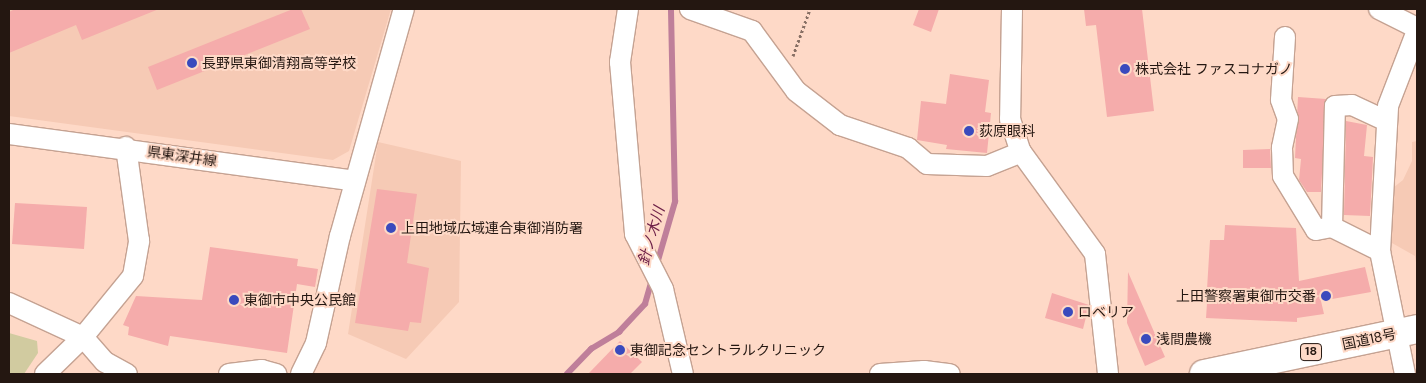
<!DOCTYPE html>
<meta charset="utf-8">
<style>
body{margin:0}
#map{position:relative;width:1426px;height:383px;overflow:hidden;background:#fed9c7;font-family:"DM Sans","Noto Sans JP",sans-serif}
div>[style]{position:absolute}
.built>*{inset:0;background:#f6cab5}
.green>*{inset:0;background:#d1cba0}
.stream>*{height:5.5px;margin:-2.75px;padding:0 2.75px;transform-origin:2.75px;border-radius:2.75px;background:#bf7f9a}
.building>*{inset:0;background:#f5acab}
.path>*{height:3px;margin-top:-1.5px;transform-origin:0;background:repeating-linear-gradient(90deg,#887065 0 2.5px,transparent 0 5px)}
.roads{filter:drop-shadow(1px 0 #c5a292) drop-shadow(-1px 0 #c5a292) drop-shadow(0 1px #c5a292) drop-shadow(0 -1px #c5a292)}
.minor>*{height:20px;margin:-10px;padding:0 10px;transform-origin:10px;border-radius:10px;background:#fff}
.highway>*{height:28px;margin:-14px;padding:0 14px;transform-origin:14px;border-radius:14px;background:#fff}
.dots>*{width:14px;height:14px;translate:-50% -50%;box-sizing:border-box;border:2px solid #fed9c7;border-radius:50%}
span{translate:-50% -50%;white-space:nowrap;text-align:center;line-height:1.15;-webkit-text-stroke:4px #fed9c7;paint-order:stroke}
.shield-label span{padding:1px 4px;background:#fed9c7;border:1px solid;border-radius:4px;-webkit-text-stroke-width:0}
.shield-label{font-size:12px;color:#241711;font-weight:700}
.poi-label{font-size:14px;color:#241711}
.left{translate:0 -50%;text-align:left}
.right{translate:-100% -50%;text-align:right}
.street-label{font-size:14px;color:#241711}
.water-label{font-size:15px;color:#6e2148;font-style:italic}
.frame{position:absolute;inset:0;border:10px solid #241711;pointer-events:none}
</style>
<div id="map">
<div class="built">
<i style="clip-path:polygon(9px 9px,391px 9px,349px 151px,333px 160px,9px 116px)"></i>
<i style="clip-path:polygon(1417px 141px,1417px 269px,1415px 256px,1392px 243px,1389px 191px,1403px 180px,1412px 161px,1412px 142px)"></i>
<i style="clip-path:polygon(378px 142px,461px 161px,459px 302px,406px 359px,348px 334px)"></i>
</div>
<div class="green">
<i style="clip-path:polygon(9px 333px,37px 341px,38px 353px,24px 374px,9px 374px)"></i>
</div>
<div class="stream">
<i style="left:657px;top:264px;width:65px;rotate:-73.8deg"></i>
<i style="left:675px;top:202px;width:193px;rotate:-91.2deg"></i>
<i style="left:567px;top:374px;width:35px;rotate:-46deg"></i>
<i style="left:591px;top:349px;width:33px;rotate:-31deg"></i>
<i style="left:619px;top:332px;width:38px;rotate:-47deg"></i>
<i style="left:645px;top:304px;width:25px;rotate:-74deg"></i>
</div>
<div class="building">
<i style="clip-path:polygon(15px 9px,159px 9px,82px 40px,76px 25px,9px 53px,9px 12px)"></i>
<i style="clip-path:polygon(293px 9px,301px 9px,310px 29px,157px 90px,148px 67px)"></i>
<i style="clip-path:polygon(919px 9px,939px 9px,931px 32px,913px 25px)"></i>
<i style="clip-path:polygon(1084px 9px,1142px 9px,1154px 111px,1107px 117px,1096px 25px,1086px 26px)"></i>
<i style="clip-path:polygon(950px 74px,989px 80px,985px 112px,991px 113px,987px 153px,946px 149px,947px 145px,917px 140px,921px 101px,946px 104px)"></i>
<i style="clip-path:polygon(1298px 97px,1326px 99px,1321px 192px,1307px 192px,1299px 180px,1301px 159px,1295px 158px)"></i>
<i style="clip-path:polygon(1346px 121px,1367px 125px,1364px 156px,1373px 157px,1370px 216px,1344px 215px)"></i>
<i style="clip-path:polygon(1270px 149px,1271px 168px,1243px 168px,1243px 150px)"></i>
<i style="clip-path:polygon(377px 189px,417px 194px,407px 263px,429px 268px,421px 323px,410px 322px,408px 331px,355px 323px)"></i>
<i style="clip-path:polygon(15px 203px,87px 207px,84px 249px,12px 244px)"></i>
<i style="clip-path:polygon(1225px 225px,1296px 228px,1299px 281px,1365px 267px,1371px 292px,1321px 301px,1324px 314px,1297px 318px,1297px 322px,1206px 318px,1207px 303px,1201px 302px,1201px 289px,1207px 289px,1210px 240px,1224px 240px)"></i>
<i style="clip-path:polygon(210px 247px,298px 259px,297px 266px,318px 269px,315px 287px,297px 284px,287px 353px,170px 336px,168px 346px,128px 335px,129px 327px,123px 325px,136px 296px,202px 300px)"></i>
<i style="clip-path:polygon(1128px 272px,1165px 357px,1145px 366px,1127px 323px)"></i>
<i style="clip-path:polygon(1052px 293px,1089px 305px,1083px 329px,1045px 318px)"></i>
<i style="clip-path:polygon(620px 341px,642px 362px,630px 374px,588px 374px)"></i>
</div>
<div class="path">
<i style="left:793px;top:56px;width:50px;rotate:-70.1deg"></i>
</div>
<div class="roads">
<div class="minor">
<i style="left:628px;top:9px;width:54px;rotate:98.6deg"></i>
<i style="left:620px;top:62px;width:173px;rotate:85deg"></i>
<i style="left:635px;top:234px;width:62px;rotate:63deg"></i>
<i style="left:663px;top:289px;width:87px;rotate:76.8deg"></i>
<i style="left:690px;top:9px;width:66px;rotate:19.5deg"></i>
<i style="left:752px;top:31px;width:74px;rotate:53.7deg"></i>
<i style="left:796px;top:91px;width:56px;rotate:37.7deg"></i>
<i style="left:840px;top:125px;width:72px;rotate:18.7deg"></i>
<i style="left:908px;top:148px;width:25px;rotate:40deg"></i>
<i style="left:927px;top:164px;width:60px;rotate:1.9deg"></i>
<i style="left:987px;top:166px;width:37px;rotate:-22deg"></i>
<i style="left:1012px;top:9px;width:110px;rotate:91deg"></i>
<i style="left:1010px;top:119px;width:35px;rotate:72deg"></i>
<i style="left:1021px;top:152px;width:126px;rotate:54deg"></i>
<i style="left:1095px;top:254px;width:121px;rotate:83.8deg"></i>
<i style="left:1379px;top:9px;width:42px;rotate:26.6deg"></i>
<i style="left:1285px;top:37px;width:63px;rotate:93.6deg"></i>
<i style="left:1281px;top:100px;width:20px;rotate:70deg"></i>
<i style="left:1288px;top:119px;width:30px;rotate:102deg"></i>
<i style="left:1282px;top:148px;width:28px;rotate:88deg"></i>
<i style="left:1283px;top:176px;width:63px;rotate:58.6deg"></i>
<i style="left:1316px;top:230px;width:16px;rotate:-11deg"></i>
<i style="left:1332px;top:227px;width:54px;rotate:26.6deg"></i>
<i style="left:9px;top:134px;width:349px;rotate:7.7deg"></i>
<i style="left:1332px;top:227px;width:121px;rotate:-88.6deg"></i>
<i style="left:1335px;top:106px;width:17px;rotate:-3deg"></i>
<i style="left:1352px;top:105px;width:38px;rotate:25deg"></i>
<i style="left:9px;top:303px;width:81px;rotate:24.7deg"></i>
<i style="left:83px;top:337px;width:33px;rotate:49deg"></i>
<i style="left:105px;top:362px;width:25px;rotate:29deg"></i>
<i style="left:45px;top:374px;width:53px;rotate:-44.2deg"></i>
<i style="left:83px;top:337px;width:79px;rotate:-50.7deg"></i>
<i style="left:133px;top:276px;width:36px;rotate:-80deg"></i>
<i style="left:139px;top:241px;width:95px;rotate:-97.9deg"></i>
<i style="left:229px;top:374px;width:33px;rotate:-7deg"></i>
<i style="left:262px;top:370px;width:15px;rotate:16deg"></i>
<i style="left:301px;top:374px;width:34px;rotate:-64deg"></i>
<i style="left:316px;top:343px;width:110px;rotate:-77.4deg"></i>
<i style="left:340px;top:236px;width:236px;rotate:-74.3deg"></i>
<i style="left:880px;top:374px;width:44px;rotate:-3.9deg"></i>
<i style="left:924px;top:371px;width:26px;rotate:7deg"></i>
<i style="left:1405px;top:374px;width:126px;rotate:-101.5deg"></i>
<i style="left:1380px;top:251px;width:145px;rotate:-86.8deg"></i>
<i style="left:1388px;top:106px;width:80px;rotate:-68.9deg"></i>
</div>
<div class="highway">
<i style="left:1204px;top:374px;width:218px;rotate:-11.9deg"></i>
</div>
</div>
<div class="dots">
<i style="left:192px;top:63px;background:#3a4abd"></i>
<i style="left:1125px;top:69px;background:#3a4abd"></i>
<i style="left:969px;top:131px;background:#3a4abd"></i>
<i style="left:391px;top:228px;background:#3a4abd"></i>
<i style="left:1326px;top:296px;background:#3a4abd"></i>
<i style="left:234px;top:300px;background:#3a4abd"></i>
<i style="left:1068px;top:312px;background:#3a4abd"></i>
<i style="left:1146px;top:339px;background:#3a4abd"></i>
<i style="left:620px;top:350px;background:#3a4abd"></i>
</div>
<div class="shield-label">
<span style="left:1311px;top:352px">18</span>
</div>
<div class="poi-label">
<span class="left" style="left:202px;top:63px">長野県東御清翔高等学校</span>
<span class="left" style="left:1135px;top:69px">株式会社 ファスコナガノ</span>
<span class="left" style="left:979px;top:131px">荻原眼科</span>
<span class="left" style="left:401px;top:228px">上田地域広域連合東御消防署</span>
<span class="right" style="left:1316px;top:296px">上田警察署東御市交番</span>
<span class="left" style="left:244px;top:300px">東御市中央公民館</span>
<span class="left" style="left:1078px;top:312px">ロベリア</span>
<span class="left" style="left:1156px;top:339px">浅間農機</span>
<span class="left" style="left:630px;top:350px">東御記念セントラルクリニック</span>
</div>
<div class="street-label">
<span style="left:182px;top:156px;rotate:8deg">県東深井線</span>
<span style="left:1369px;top:339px;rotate:-12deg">国道18号</span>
</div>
<div class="water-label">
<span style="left:652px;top:236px;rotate:-74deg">針ノ木川</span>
</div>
<div class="frame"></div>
</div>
